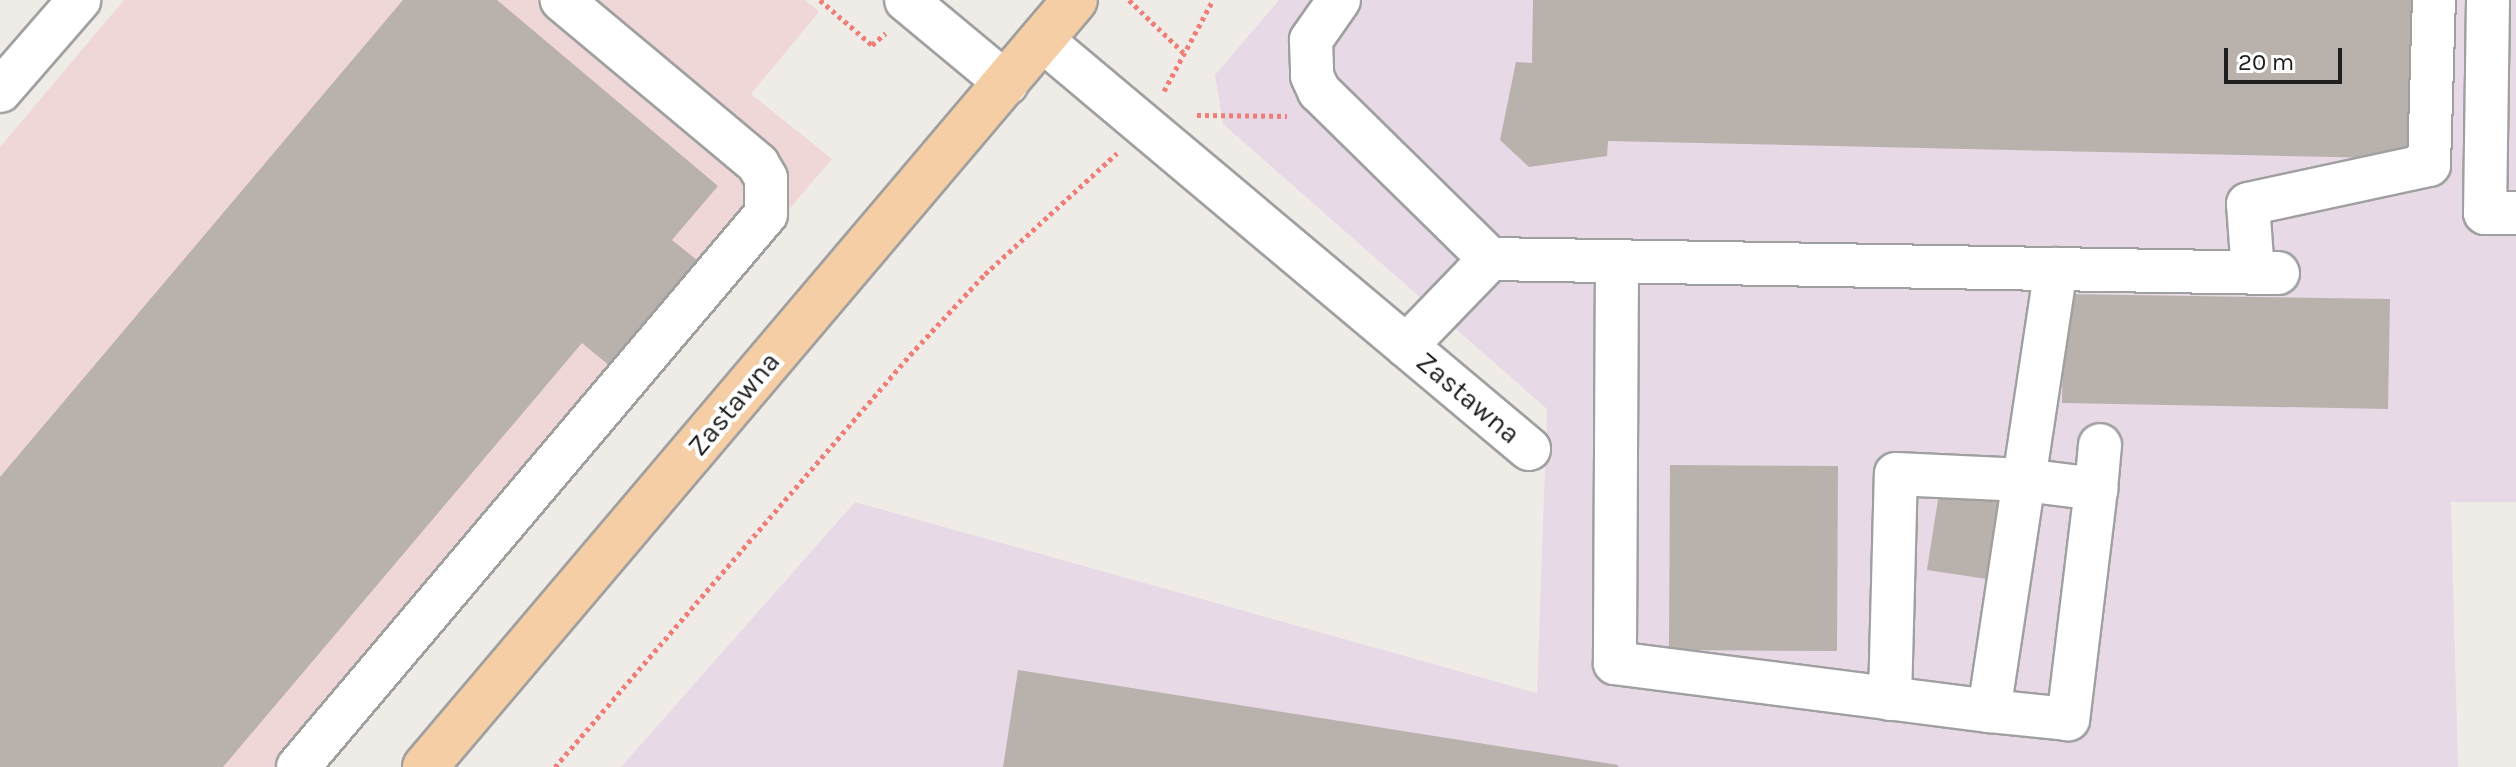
<!DOCTYPE html>
<style>
body{margin:0}
#map{position:relative;width:2516px;height:767px;overflow:hidden;background:#efece7;font-family:Karla,sans-serif}
div>[style]{position:absolute}
.commercial>*{inset:0;background:#efd7d8}
.industrial>*{inset:0;background:#e8d9e6}
.building>*{inset:0;background:#b9b1ac}
.path>*{height:5px;margin-top:-2.5px;transform-origin:0;background:repeating-linear-gradient(90deg,#ef7d78 0 4px,transparent 0 8px)}
.roads{filter:drop-shadow(2px 0 #a0a0a0) drop-shadow(-2px 0 #a0a0a0) drop-shadow(0 2px #a0a0a0) drop-shadow(0 -2px #a0a0a0)}
.minor>*{height:42px;margin:-21px;padding:0 21px;transform-origin:21px;border-radius:21px;background:#fff}
.major>*{height:44px;margin:-22px;padding:0 22px;transform-origin:22px;border-radius:22px;background:#f5cea6}
span{translate:-50% -50%;white-space:nowrap;text-align:center;line-height:1.15;-webkit-text-stroke:8px #fff;paint-order:stroke}
.street-label{font-size:28px;color:#1f1f1f}
.scale{position:absolute;left:2224px;top:48px;width:118px;height:36px;box-sizing:border-box;border:4px solid #1f1f1f;border-top:0;padding-left:10px;font-size:24px;line-height:28px;white-space:nowrap;color:#1f1f1f;-webkit-text-stroke:6px #fff;paint-order:stroke}
</style>
<div id="map">
<div class="commercial">
<i style="clip-path:polygon(124px 0,805px 0,819px 12px,751px 94px,832px 159px,312px 767px,0 767px,0 147px)"></i>
</div>
<div class="industrial">
<i style="clip-path:polygon(1279px 0,2516px 0,2516px 502px,2451px 502px,2458px 767px,621px 767px,855px 502px,1537px 693px,1547px 409px,1223px 124px,1215px 75px)"></i>
</div>
<div class="building">
<i style="clip-path:polygon(403px 0,497px 0,718px 186px,672px 240px,698px 261px,610px 366px,582px 343px,223px 767px,0 767px,0 477px)"></i>
<i style="clip-path:polygon(1533px 0,2425px 0,2422px 159px,1608px 141px,1607px 156px,1529px 167px,1500px 140px,1516px 62px,1532px 63px)"></i>
<i style="clip-path:polygon(2064px 294px,2390px 299px,2388px 409px,2062px 403px)"></i>
<i style="clip-path:polygon(1670px 465px,1838px 466px,1837px 651px,1669px 650px)"></i>
<i style="clip-path:polygon(1940px 487px,2000px 497px,1987px 579px,1927px 570px)"></i>
<i style="clip-path:polygon(1018px 670px,1618px 765px,1618px 767px,1003px 767px)"></i>
</div>
<div class="path">
<i style="left:820px;top:0;width:69px;rotate:40.9deg"></i>
<i style="left:872px;top:45px;width:18px;rotate:-41deg"></i>
<i style="left:1129px;top:0;width:78px;rotate:44deg"></i>
<i style="left:1164px;top:91px;width:103px;rotate:-61.7deg"></i>
<i style="left:1197px;top:115px;width:90px;rotate:0.6deg"></i>
<i style="left:555px;top:767px;width:544px;rotate:-49.25deg"></i>
<i style="left:910px;top:355px;width:110px;rotate:-47.2deg"></i>
<i style="left:985px;top:274px;width:179px;rotate:-42.5deg"></i>
</div>
<div class="roads">
<div class="minor">
<i style="left:906px;top:0;width:131px;rotate:39.7deg"></i>
<i style="left:1339px;top:0;width:49px;rotate:125deg"></i>
<i style="left:1311px;top:40px;width:36px;rotate:88deg"></i>
<i style="left:1312px;top:76px;width:17px;rotate:65deg"></i>
<i style="left:1319px;top:91px;width:240px;rotate:44.5deg"></i>
<i style="left:2488px;top:0;width:213px;rotate:90.8deg"></i>
<i style="left:2485px;top:213px;width:31px"></i>
<i style="left:1042px;top:40px;width:636px;rotate:40.02deg"></i>
<i style="left:0;top:91px;width:121px;rotate:-49deg"></i>
<i style="left:1617px;top:262px;width:401px;rotate:90.3deg"></i>
<i style="left:1615px;top:663px;width:377px;rotate:7.3deg"></i>
<i style="left:1989px;top:711px;width:447px;rotate:-81.4deg"></i>
<i style="left:2253px;top:273px;width:69px;rotate:-94.1deg"></i>
<i style="left:2248px;top:204px;width:185px;rotate:-12.2deg"></i>
<i style="left:2429px;top:165px;width:165px;rotate:-88.3deg"></i>
<i style="left:1406px;top:346px;width:121px;rotate:-46deg"></i>
<i style="left:1490px;top:259px;width:788px;rotate:1.02deg"></i>
<i style="left:2096px;top:489px;width:44px;rotate:-84.8deg"></i>
<i style="left:1890px;top:699px;width:225px;rotate:-88.5deg"></i>
<i style="left:1896px;top:474px;width:128px;rotate:2.7deg"></i>
<i style="left:2024px;top:480px;width:73px;rotate:7.1deg"></i>
<i style="left:2096px;top:489px;width:232px;rotate:96.9deg"></i>
<i style="left:2068px;top:719px;width:79px;rotate:-174.2deg"></i>
<i style="left:298px;top:767px;width:724px;rotate:-49.76deg"></i>
<i style="left:766px;top:214px;width:36px;rotate:-90deg"></i>
<i style="left:766px;top:178px;width:16px;rotate:-120deg"></i>
<i style="left:758px;top:164px;width:256px;rotate:-140.1deg"></i>
</div>
<div class="major">
<i style="left:425px;top:767px;width:1005px;rotate:-49.72deg"></i>
</div>
</div>
<div class="street-label">
<span style="left:1468px;top:398px;rotate:40deg">Zastawna</span>
<span style="left:734px;top:404px;rotate:-50deg">Zastawna</span>
</div>
<div class="scale">20 m</div>
</div>
